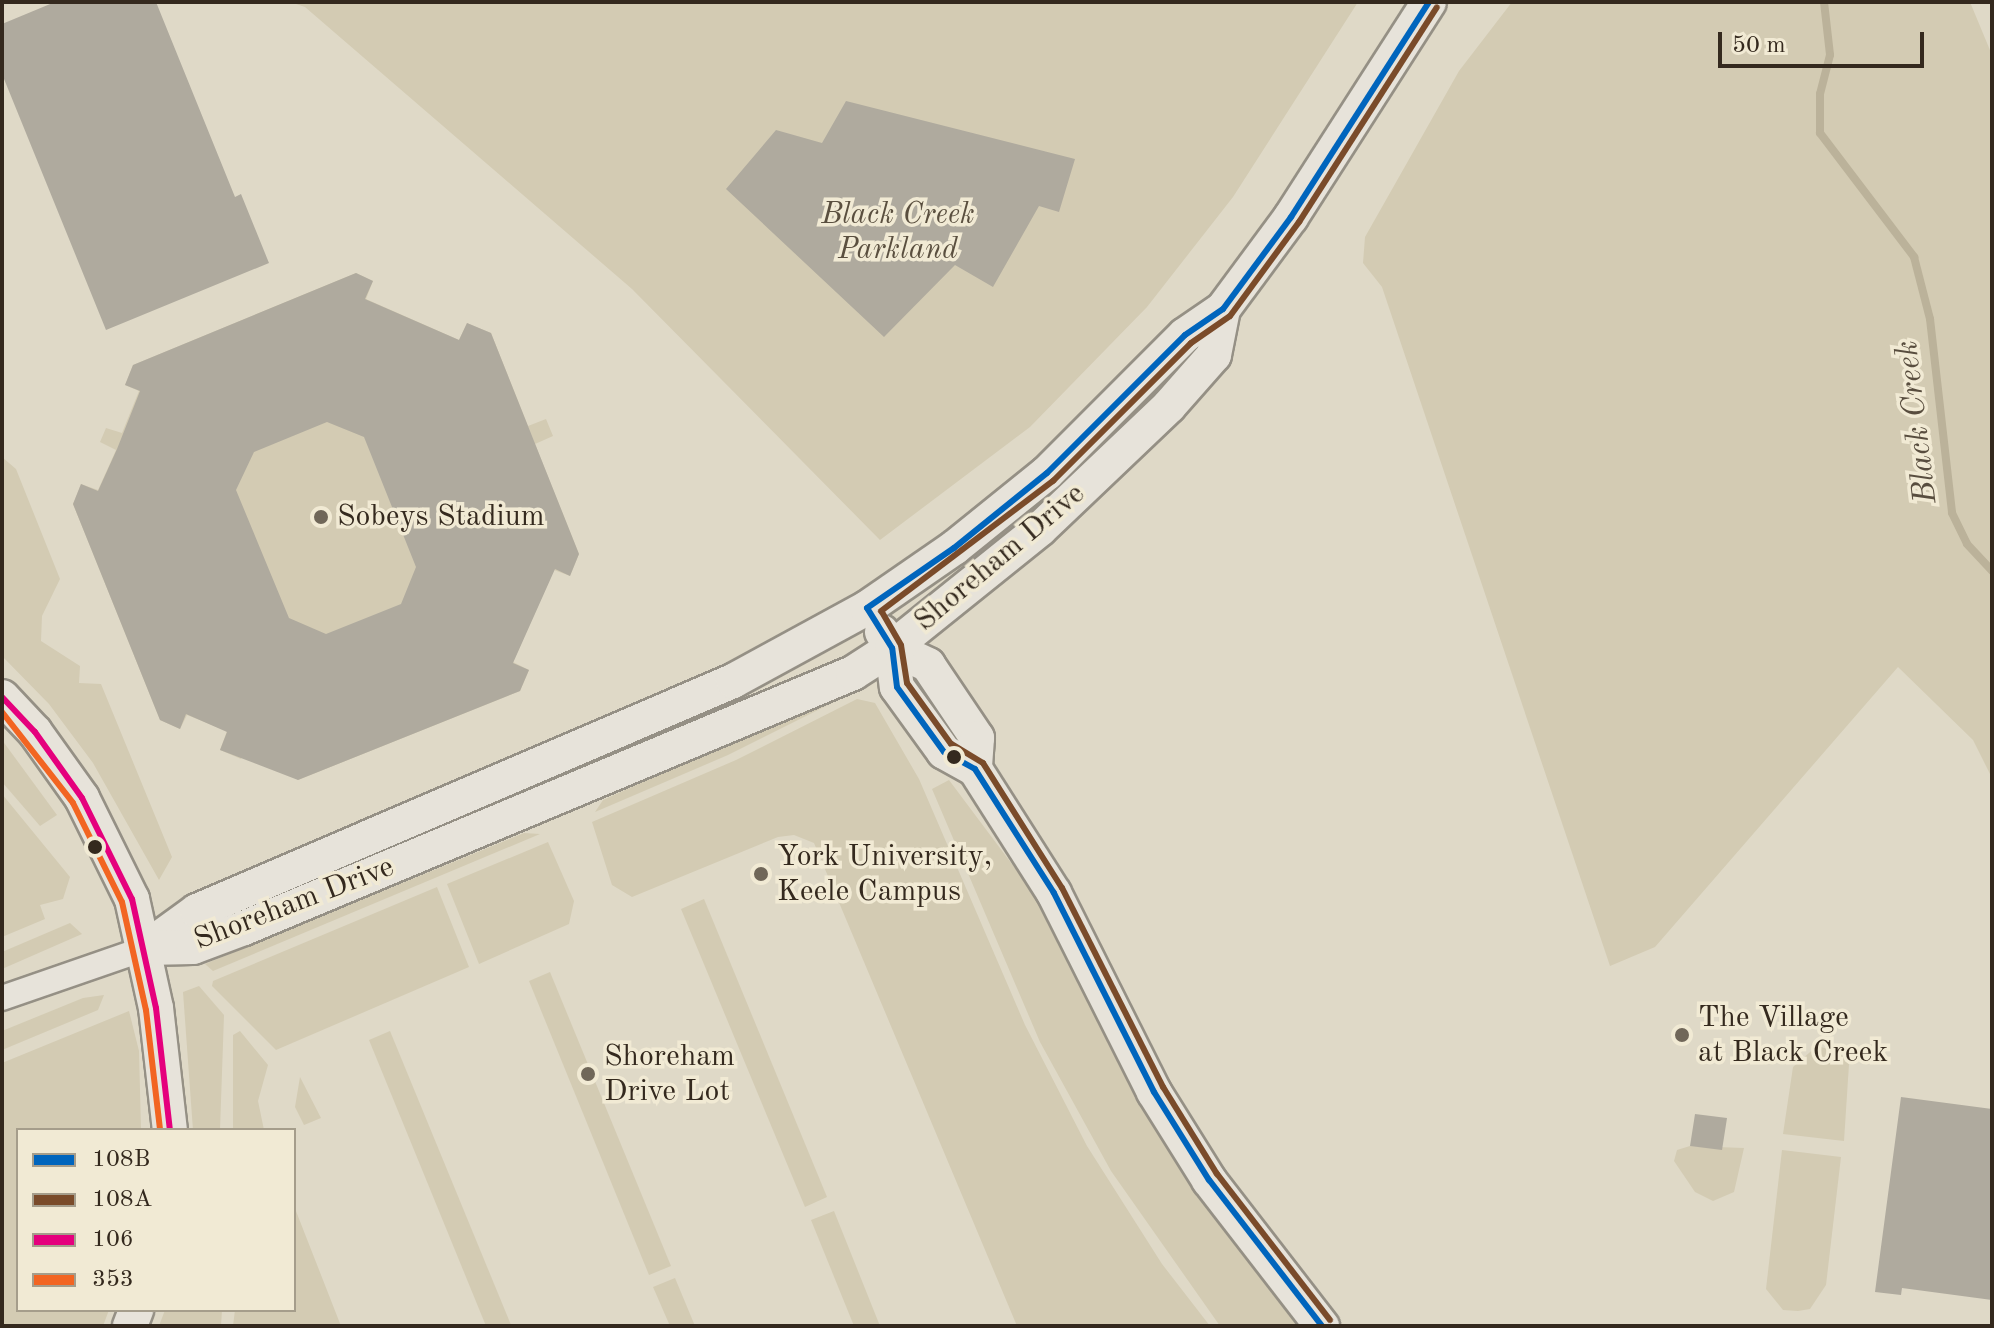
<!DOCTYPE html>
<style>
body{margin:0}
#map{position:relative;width:1994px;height:1328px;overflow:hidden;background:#dfd9c7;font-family:"Old Standard TT",serif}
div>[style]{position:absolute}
.green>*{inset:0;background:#d3cbb3}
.stream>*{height:8px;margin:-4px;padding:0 4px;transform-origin:4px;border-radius:4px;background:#bbb29a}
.building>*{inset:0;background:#afaa9e}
.roads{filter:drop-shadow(2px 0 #959085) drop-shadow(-2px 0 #959085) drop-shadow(0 2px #959085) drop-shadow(0 -2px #959085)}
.street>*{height:24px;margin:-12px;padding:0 12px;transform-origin:12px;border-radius:12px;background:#e7e3da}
.secondary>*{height:34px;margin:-17px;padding:0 17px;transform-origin:17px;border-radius:17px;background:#e7e3da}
.bus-1>*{height:6px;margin:-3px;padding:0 3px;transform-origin:3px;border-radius:3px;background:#0065bd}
.bus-2>*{height:6px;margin:-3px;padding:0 3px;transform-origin:3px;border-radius:3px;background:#7a4b2a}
.bus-3>*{height:6px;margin:-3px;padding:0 3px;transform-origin:3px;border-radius:3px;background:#e5007d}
.bus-4>*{height:6px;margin:-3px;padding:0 3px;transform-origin:3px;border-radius:3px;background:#f26522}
.dots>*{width:22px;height:22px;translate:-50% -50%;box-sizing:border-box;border:4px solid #f1ead4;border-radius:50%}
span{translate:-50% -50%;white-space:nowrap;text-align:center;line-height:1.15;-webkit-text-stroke:7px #f1ead4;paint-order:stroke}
.park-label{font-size:30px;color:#5a4f3f;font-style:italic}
.poi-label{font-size:30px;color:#34291e}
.left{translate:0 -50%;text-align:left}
.street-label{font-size:30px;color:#34291e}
.water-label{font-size:32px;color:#584d3e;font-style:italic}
.frame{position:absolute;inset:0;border:4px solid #34291e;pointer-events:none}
.legend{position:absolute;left:16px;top:1128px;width:280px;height:184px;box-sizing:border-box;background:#f1ead4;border:2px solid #a59d8b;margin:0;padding:10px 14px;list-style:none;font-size:24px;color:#34291e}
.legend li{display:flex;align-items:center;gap:16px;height:40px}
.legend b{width:40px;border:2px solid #a59d8b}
.scale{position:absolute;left:1718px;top:32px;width:206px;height:36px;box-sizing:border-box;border:4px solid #34291e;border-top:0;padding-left:10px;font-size:24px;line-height:28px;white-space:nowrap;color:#34291e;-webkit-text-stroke:6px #f1ead4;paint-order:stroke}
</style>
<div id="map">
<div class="green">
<i style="clip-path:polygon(290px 2px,1358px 2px,1233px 197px,1147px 307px,1030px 427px,880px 540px,632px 289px,305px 7px)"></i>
<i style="clip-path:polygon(1512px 2px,1970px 2px,1992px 55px,1992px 778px,1973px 740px,1898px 667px,1655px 947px,1610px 966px,1382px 287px,1363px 263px,1365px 237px,1459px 71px)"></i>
<i style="clip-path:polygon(356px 273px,373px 281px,366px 299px,459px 340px,467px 323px,491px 333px,528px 426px,546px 419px,553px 436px,535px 444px,579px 554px,570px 576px,554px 570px,513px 662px,529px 670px,520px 691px,298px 780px,248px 742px,241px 759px,220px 750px,227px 731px,187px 715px,180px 729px,160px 720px,73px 504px,81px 484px,98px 490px,116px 450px,100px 442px,106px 428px,122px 433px,139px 391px,125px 385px,133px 365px)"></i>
<i style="clip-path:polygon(2px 457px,16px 469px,60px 579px,42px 616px,41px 641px,80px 666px,79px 683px,101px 684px,172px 857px,159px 880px,93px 763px,49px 704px,2px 656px)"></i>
<i style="clip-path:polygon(848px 689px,856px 691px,728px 755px,595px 812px,603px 800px)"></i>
<i style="clip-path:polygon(857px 699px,875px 703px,919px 779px,1025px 1025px,1087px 1146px,1162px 1264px,1210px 1326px,1017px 1326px,814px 843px,794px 835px,778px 837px,632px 897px,612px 885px,592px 822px,736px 760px)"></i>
<i style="clip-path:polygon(2px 740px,57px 815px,40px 826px,2px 782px)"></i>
<i style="clip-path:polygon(949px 780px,1035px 895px,1200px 1195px,1299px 1326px,1220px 1326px,1111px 1171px,1040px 1042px,932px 789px)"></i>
<i style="clip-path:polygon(2px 794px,70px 877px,63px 899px,40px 905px,45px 919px,2px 937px)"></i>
<i style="clip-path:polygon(524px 833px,540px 834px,213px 971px,205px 964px)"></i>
<i style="clip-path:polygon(548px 842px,574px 901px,569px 924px,479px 964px,447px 884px)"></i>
<i style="clip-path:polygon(437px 887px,469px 967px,276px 1050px,212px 986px,213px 981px)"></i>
<i style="clip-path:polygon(704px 899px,827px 1197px,805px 1207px,681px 909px)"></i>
<i style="clip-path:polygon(70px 923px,82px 934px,2px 969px,2px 952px)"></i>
<i style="clip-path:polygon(550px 972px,671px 1266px,649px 1275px,529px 981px)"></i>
<i style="clip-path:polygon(199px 986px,224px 1015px,220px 1130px,193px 1130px,183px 992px)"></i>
<i style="clip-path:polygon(104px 995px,98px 1010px,2px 1050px,2px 1031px,83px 998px)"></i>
<i style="clip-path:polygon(129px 1011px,139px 1051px,141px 1130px,18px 1130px,18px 1310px,109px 1310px,103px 1326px,2px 1326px,2px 1063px)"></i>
<i style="clip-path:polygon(240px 1031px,268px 1065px,258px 1101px,264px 1130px,233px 1130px,233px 1035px)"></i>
<i style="clip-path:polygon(390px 1031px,511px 1325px,486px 1326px,369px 1040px)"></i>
<i style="clip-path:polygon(1817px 1046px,1839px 1052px,1849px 1064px,1844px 1141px,1783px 1134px,1793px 1067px)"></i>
<i style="clip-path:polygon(300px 1077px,321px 1118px,304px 1125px,295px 1107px)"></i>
<i style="clip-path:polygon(1690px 1146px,1744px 1148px,1734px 1192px,1713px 1201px,1695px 1192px,1674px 1161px,1677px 1150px)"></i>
<i style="clip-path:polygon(1782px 1150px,1841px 1157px,1826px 1285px,1810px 1309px,1798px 1311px,1783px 1310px,1766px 1289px)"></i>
<i style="clip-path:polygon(294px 1206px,341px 1326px,233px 1326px,235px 1310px,294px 1310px)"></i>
<i style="clip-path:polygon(834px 1211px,880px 1326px,854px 1326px,811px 1220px)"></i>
<i style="clip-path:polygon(675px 1278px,695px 1326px,670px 1326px,653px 1287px)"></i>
<i style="clip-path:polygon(165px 1310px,222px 1310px,221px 1326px,159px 1326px)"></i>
</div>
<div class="stream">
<i style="left:1824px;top:2px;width:53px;rotate:83.5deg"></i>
<i style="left:1830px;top:55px;width:40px;rotate:104.4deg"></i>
<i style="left:1820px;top:94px;width:39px;rotate:90deg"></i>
<i style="left:1820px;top:133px;width:156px;rotate:52.8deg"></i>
<i style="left:1914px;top:257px;width:64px;rotate:75.5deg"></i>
<i style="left:1930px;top:319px;width:195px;rotate:83.5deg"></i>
<i style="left:1952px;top:513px;width:34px;rotate:64deg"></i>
<i style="left:1967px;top:544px;width:37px;rotate:47deg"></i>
</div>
<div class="building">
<i style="clip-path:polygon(55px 2px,156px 2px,235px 197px,241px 194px,269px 263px,106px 330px,2px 74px,2px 24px)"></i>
<i style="clip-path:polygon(846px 101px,1075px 159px,1059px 212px,1039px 206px,993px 287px,955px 265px,884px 337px,726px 189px,776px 130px,822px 143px)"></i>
<i style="clip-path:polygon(evenodd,356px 273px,373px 281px,365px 299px,459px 340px,467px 323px,491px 333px,579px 554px,570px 576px,555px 569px,513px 663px,529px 670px,520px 691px,298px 780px,220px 750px,227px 732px,186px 714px,180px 729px,160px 720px,73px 504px,81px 484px,98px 491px,117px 449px,140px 391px,125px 385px,133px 365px,356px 273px,327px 422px,364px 437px,416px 567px,401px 604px,326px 634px,289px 618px,236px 490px,254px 452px,327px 422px)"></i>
<i style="clip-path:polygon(1901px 1097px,1992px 1109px,1992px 1300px,1902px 1288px,1901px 1295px,1875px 1292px)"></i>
<i style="clip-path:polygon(1695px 1114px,1727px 1118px,1722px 1150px,1690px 1146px)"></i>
</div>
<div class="roads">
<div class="street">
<i style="left:2px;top:998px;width:152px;rotate:-19.1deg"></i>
</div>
<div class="secondary">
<i style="left:882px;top:632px;width:19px;rotate:58deg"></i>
<i style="left:892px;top:648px;width:39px;rotate:83deg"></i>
<i style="left:897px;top:687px;width:80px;rotate:54.1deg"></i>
<i style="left:944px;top:752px;width:35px;rotate:29deg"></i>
<i style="left:975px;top:769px;width:147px;rotate:57.5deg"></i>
<i style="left:1054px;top:893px;width:223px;rotate:63.3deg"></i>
<i style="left:1154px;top:1092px;width:104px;rotate:58deg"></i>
<i style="left:1209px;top:1180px;width:185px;rotate:52.3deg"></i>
<i style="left:892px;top:648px;width:40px;rotate:25deg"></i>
<i style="left:928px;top:665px;width:88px;rotate:56.1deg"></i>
<i style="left:977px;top:738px;width:31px;rotate:94deg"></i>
<i style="left:2px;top:697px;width:48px;rotate:46.7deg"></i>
<i style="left:35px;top:732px;width:81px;rotate:54.5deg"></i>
<i style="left:82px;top:798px;width:113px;rotate:63.7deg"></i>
<i style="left:132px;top:899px;width:112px;rotate:77.6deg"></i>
<i style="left:156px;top:1008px;width:123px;rotate:83.5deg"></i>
<i style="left:146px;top:948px;width:63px;rotate:-36deg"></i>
<i style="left:197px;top:911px;width:583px;rotate:-23.22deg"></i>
<i style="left:733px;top:681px;width:153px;rotate:-28.6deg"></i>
<i style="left:867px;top:608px;width:106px;rotate:-34.6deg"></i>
<i style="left:954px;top:548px;width:119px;rotate:-38.9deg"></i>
<i style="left:1047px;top:473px;width:195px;rotate:-45deg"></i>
<i style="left:1185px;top:335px;width:46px;rotate:-34.4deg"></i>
<i style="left:1223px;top:309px;width:114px;rotate:-53.5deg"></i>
<i style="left:1291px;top:217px;width:255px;rotate:-57.3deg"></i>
<i style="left:146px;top:948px;width:47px;rotate:-1.2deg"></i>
<i style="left:193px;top:947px;width:54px;rotate:-20.4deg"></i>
<i style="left:244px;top:928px;width:660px;rotate:-22.72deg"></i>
<i style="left:853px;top:673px;width:46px;rotate:-32.7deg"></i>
<i style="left:892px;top:648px;width:190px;rotate:-38.8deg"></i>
<i style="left:1040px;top:529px;width:178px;rotate:-43.6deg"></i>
<i style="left:1169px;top:406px;width:68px;rotate:-48.6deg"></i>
<i style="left:1214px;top:355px;width:47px;rotate:-78.9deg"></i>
<i style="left:130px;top:1326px;width:17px;rotate:-69deg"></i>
</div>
</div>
<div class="bus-1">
<i style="left:1322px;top:1326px;width:185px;rotate:-127.7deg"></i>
<i style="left:1209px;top:1180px;width:104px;rotate:-122deg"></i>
<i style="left:1154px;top:1092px;width:223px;rotate:-116.7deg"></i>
<i style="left:1054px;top:893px;width:147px;rotate:-122.5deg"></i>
<i style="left:975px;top:769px;width:35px;rotate:-151deg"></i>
<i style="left:944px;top:752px;width:80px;rotate:-125.9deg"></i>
<i style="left:897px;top:687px;width:39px;rotate:-97deg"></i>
<i style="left:892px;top:648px;width:47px;rotate:-122deg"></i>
<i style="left:867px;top:608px;width:106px;rotate:-34.6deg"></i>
<i style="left:954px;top:548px;width:119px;rotate:-38.9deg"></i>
<i style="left:1047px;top:473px;width:195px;rotate:-45deg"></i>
<i style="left:1185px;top:335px;width:46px;rotate:-34.4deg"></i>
<i style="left:1223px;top:309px;width:114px;rotate:-53.5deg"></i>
<i style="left:1291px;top:217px;width:255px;rotate:-57.3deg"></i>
</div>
<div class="bus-2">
<i style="left:1330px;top:1320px;width:185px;rotate:-127.7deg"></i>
<i style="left:1217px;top:1174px;width:102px;rotate:-121.8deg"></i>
<i style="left:1163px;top:1087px;width:223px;rotate:-116.9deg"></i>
<i style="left:1062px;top:888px;width:148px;rotate:-122.3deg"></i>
<i style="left:983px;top:763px;width:37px;rotate:-149deg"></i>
<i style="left:951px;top:744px;width:75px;rotate:-125.8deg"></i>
<i style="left:907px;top:683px;width:38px;rotate:-99deg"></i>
<i style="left:901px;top:645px;width:39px;rotate:-120deg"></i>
<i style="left:881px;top:611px;width:216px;rotate:-37.1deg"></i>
<i style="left:1053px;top:481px;width:195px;rotate:-45deg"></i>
<i style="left:1191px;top:343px;width:47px;rotate:-34.7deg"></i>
<i style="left:1230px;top:316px;width:117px;rotate:-53.7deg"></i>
<i style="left:1299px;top:222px;width:255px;rotate:-57.3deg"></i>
</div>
<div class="bus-3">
<i style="left:2px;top:697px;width:48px;rotate:46.7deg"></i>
<i style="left:35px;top:732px;width:81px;rotate:54.5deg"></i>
<i style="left:82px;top:798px;width:113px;rotate:63.7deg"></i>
<i style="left:132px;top:899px;width:112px;rotate:77.6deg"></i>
<i style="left:156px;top:1008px;width:123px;rotate:83.5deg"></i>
</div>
<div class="bus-4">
<i style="left:2px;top:712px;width:115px;rotate:52deg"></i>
<i style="left:73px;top:803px;width:110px;rotate:63.7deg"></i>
<i style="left:122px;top:902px;width:111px;rotate:77.5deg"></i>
<i style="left:146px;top:1010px;width:121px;rotate:83.3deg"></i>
</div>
<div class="dots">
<i style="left:321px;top:517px;background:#706759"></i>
<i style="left:954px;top:757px;background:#34291e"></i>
<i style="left:95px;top:847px;background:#34291e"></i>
<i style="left:761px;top:874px;background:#706759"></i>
<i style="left:1682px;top:1035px;background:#706759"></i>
<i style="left:588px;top:1074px;background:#706759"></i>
</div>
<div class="park-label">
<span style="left:898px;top:232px">Black Creek<br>Parkland</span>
</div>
<div class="poi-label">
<span class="left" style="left:337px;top:517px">Sobeys Stadium</span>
<span class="left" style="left:777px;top:874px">York University,<br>Keele Campus</span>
<span class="left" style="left:1698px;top:1035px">The Village<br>at Black Creek</span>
<span class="left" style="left:604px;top:1074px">Shoreham<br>Drive Lot</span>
</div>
<div class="street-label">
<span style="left:1000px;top:558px;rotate:-40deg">Shoreham Drive</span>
<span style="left:294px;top:904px;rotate:-21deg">Shoreham Drive</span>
</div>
<div class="water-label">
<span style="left:1918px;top:422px;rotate:-97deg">Black Creek</span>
</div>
<div class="frame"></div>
<ul class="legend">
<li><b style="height:10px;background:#0065bd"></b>108B</li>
<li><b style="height:10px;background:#7a4b2a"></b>108A</li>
<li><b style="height:10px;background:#e5007d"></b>106</li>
<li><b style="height:10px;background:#f26522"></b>353</li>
</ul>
<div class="scale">50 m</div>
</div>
